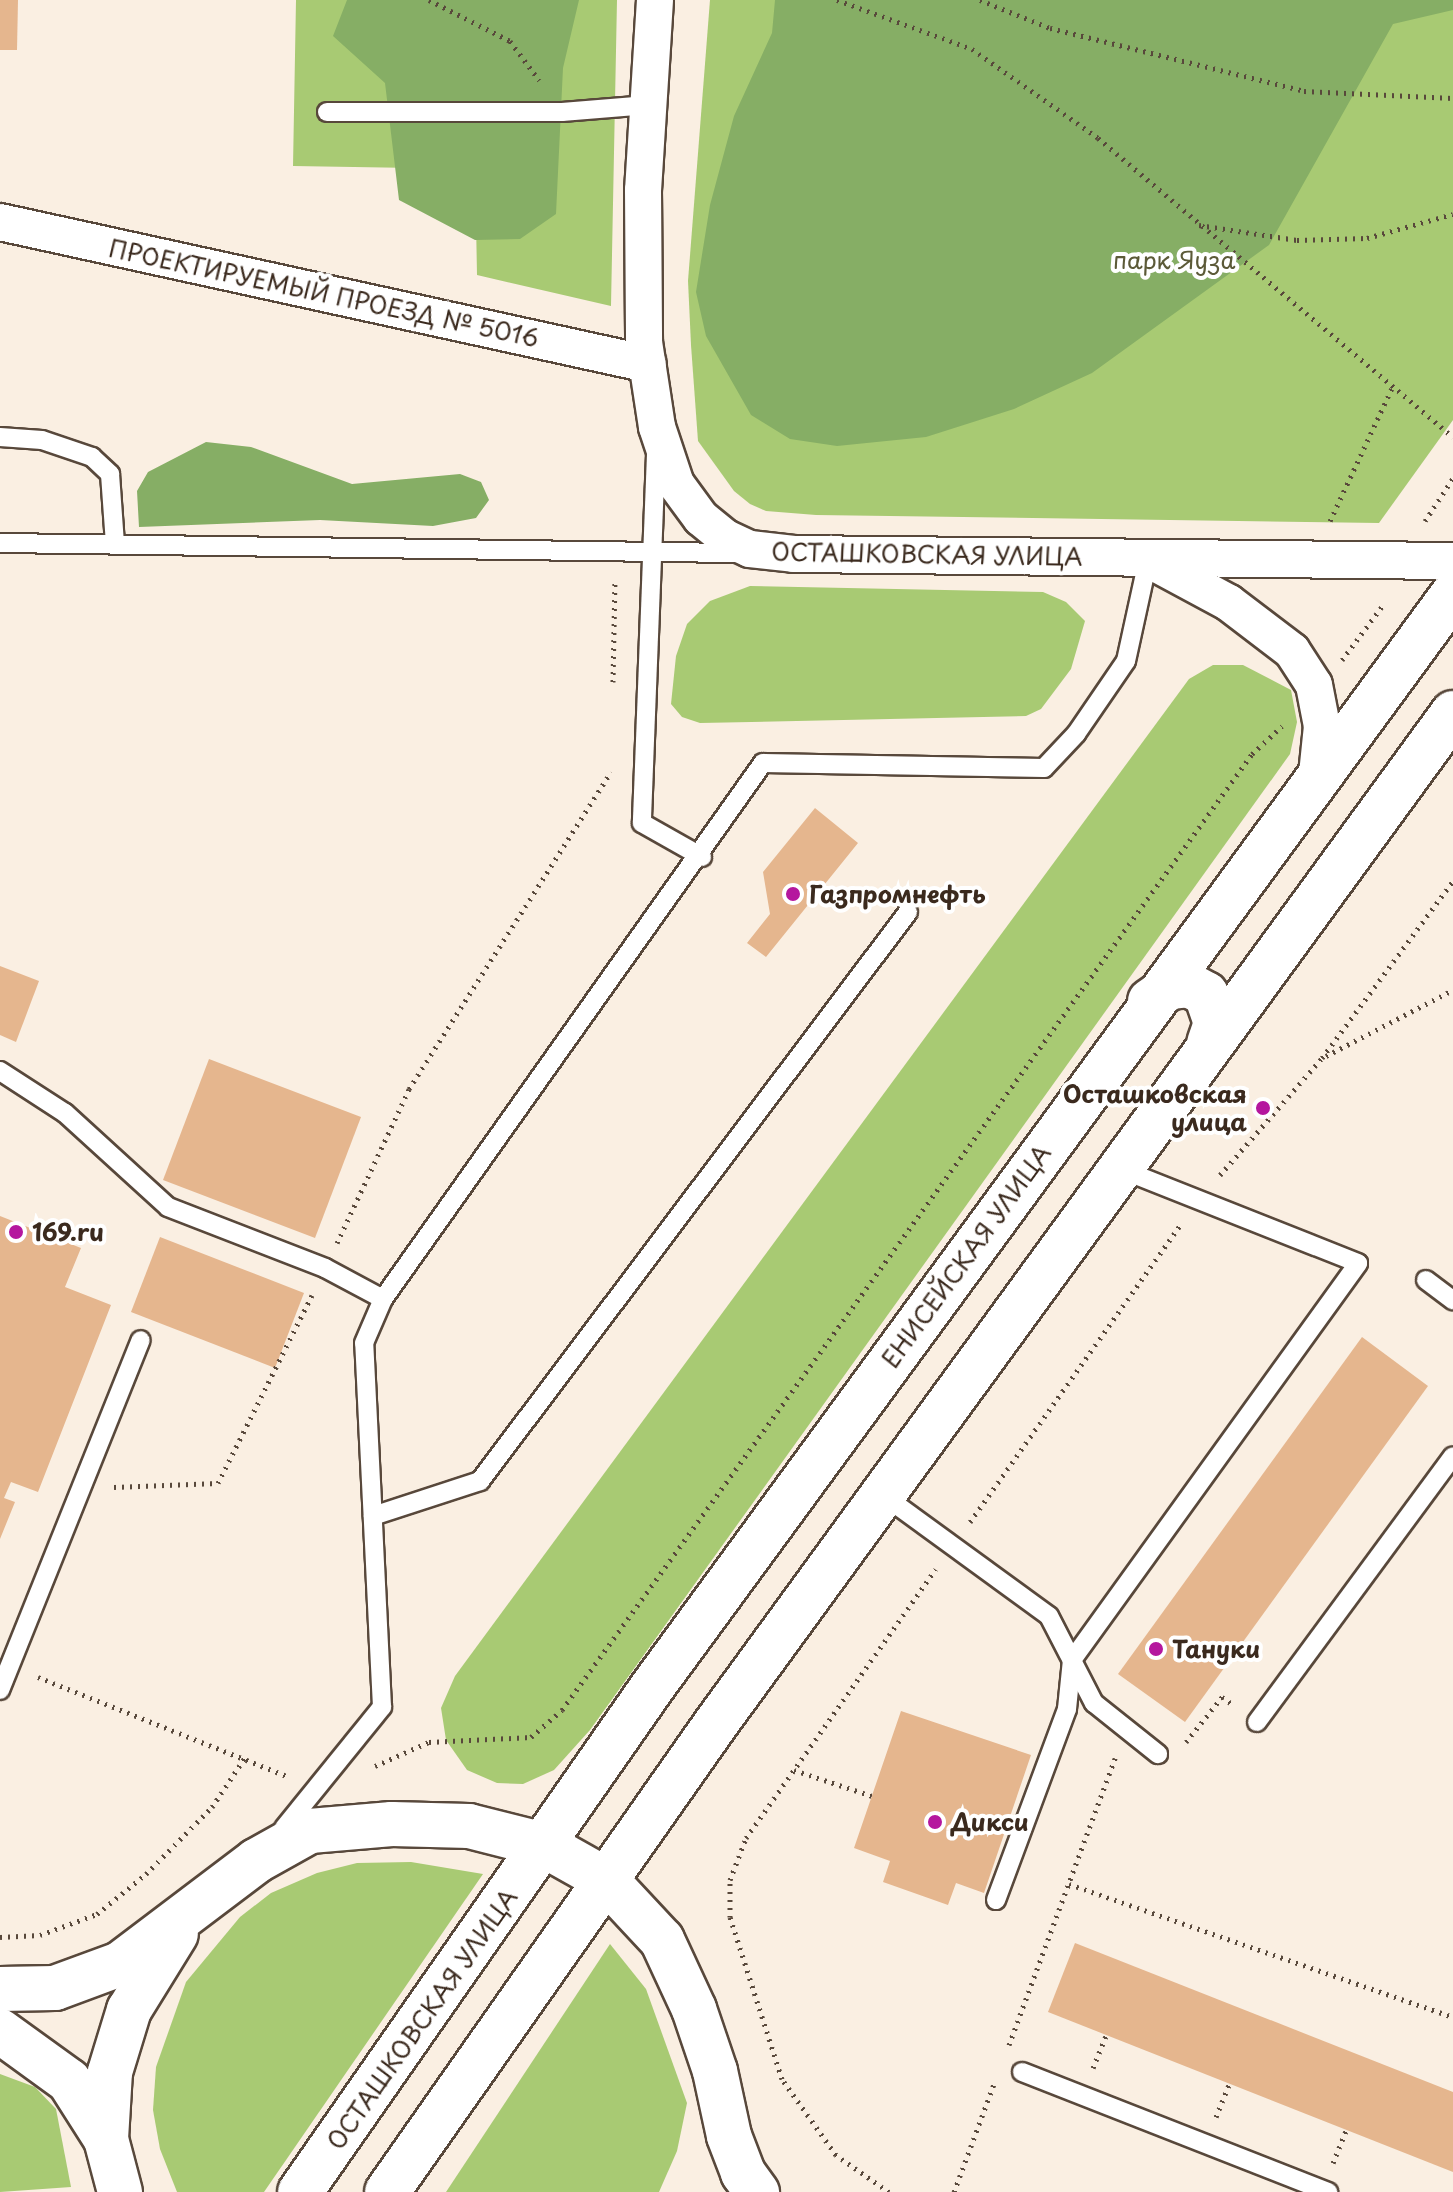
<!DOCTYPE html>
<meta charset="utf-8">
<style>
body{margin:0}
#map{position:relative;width:1453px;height:2192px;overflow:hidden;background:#faefe2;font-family:"Playpen Sans",sans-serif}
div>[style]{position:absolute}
.green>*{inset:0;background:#a8ca73}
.forest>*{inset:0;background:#86ae65}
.building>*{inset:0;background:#e5b68e}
.path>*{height:5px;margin-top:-2.5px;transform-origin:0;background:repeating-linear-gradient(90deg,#58483b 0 2px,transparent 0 8px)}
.roads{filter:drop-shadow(2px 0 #58483b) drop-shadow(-2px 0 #58483b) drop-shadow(0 2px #58483b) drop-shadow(0 -2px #58483b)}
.service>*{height:18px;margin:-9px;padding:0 9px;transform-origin:9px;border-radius:9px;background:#fff}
.minor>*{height:36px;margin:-18px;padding:0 18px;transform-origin:18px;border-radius:18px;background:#fff}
.secondary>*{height:44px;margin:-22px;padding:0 22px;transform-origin:22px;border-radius:22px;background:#fff}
.dots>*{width:22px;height:22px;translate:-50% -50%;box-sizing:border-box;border:4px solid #fff;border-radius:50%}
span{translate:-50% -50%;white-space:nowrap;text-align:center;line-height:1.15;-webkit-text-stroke:8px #fff;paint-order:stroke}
.park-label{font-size:24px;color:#5c5a38}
.street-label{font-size:24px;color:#3b2a1e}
.poi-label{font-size:24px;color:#3b2a1e;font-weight:700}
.left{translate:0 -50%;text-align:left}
.right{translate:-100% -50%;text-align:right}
</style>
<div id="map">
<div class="green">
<i style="clip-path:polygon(296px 0,617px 0,611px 306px,477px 275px,475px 169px,293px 166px)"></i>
<i style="clip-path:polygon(710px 0,1453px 0,1453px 420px,1379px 523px,816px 515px,766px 511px,750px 504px,734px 491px,698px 441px,691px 345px,688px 281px)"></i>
<i style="clip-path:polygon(750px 586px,1043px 592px,1066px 602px,1085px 621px,1071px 669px,1041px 709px,1026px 716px,700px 723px,682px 717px,671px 704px,676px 656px,687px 624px,710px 601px)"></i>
<i style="clip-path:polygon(1213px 665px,1243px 665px,1291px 690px,1297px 722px,1290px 754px,590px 1730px,554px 1770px,523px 1784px,497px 1783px,467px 1770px,446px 1740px,441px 1708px,455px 1676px,1189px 679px)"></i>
<i style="clip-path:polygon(411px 1862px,483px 1874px,264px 2192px,177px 2192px,160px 2149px,153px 2110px,156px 2067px,186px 1982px,240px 1917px,271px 1893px,317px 1873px,357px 1863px)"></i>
<i style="clip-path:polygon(610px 1944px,646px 1989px,687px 2103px,677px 2151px,659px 2192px,446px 2192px)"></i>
<i style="clip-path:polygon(0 2074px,35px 2087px,56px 2109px,71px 2187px,0 2192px)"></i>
</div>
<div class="forest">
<i style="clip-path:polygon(347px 0,579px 0,563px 68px,556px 214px,520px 239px,475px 240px,399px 200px,385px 83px,333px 36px)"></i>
<i style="clip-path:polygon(775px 0,1453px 0,1453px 10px,1393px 24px,1269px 245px,1092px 373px,1014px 409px,926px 437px,837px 446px,790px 439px,751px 415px,706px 336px,696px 292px,710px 205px,734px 116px,772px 33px)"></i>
<i style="clip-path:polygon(206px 442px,251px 447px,352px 484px,460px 474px,481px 482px,489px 500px,476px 518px,433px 526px,320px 520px,139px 527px,137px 491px,148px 472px)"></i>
</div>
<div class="building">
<i style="clip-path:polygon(0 0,18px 0,17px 50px,0 50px)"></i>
<i style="clip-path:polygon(815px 808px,858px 843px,766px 957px,747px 943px,770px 914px,763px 872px)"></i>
<i style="clip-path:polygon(0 966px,39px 981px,16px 1042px,0 1035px)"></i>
<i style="clip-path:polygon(209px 1059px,361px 1117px,315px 1238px,163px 1180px)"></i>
<i style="clip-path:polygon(0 1216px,81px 1248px,65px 1287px,111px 1305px,38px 1492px,11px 1482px,4px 1498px,15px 1502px,0 1539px)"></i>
<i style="clip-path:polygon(160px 1237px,304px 1293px,275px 1368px,131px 1312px)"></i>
<i style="clip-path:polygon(1362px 1337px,1428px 1386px,1185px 1722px,1118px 1674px)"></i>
<i style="clip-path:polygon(901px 1711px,1031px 1755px,984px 1893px,956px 1883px,948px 1905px,883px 1882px,890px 1861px,854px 1848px)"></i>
<i style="clip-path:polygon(1075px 1943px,1453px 2092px,1453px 2172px,1048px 2012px)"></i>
</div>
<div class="path">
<i style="left:429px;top:0;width:91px;rotate:26.8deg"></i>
<i style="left:510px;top:41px;width:49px;rotate:53.4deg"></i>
<i style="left:837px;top:0;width:144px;rotate:19.9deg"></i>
<i style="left:972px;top:49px;width:154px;rotate:35.2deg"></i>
<i style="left:1098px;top:138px;width:464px;rotate:40.1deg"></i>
<i style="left:980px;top:0;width:75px;rotate:21.8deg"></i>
<i style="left:1050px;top:28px;width:262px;rotate:13.9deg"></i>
<i style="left:1304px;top:91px;width:149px;rotate:2.7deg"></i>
<i style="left:1199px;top:225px;width:99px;rotate:8.7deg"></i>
<i style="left:1297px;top:240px;width:70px;rotate:-1.6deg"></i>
<i style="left:1367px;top:238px;width:89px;rotate:-15.6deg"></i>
<i style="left:1330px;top:521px;width:147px;rotate:-65deg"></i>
<i style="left:1425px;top:521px;width:51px;rotate:-56.9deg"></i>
<i style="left:1342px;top:660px;width:69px;rotate:-53.3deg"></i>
<i style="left:613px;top:682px;width:102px;rotate:-88.9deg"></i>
<i style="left:1326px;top:1056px;width:143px;rotate:-27.5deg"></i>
<i style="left:1220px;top:1175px;width:155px;rotate:-48.9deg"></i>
<i style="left:1322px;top:1058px;width:220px;rotate:-53.5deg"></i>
<i style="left:337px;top:1243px;width:170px;rotate:-64.9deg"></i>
<i style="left:409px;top:1089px;width:376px;rotate:-57.5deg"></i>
<i style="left:114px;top:1487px;width:104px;rotate:-2.2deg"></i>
<i style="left:218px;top:1483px;width:210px;rotate:-63.4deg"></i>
<i style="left:970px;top:1522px;width:367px;rotate:-54.7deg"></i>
<i style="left:38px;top:1677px;width:270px;rotate:21.7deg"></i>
<i style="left:1186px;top:1742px;width:58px;rotate:-51.3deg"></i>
<i style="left:1222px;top:1697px;width:12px;rotate:35deg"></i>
<i style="left:375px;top:1766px;width:59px;rotate:-24deg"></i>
<i style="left:429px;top:1742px;width:102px;rotate:-2.8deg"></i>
<i style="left:531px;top:1737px;width:41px;rotate:-41.1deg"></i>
<i style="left:562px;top:1710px;width:1179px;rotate:-54.18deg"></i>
<i style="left:1252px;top:754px;width:41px;rotate:-43deg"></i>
<i style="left:794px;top:1770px;width:82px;rotate:18.4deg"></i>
<i style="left:1069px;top:1884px;width:406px;rotate:19.1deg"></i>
<i style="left:0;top:1937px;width:40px;rotate:-2.9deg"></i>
<i style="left:40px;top:1935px;width:61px;rotate:-20.2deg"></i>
<i style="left:97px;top:1914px;width:63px;rotate:-39.2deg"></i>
<i style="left:146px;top:1874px;width:94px;rotate:-45.4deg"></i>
<i style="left:212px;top:1807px;width:61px;rotate:-56.3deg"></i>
<i style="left:1009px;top:2045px;width:306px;rotate:-69.7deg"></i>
<i style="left:1093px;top:2068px;width:35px;rotate:-68deg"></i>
<i style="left:1216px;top:2117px;width:35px;rotate:-68deg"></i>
<i style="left:1333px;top:2163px;width:35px;rotate:-68deg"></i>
<i style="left:889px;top:2192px;width:65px;rotate:-145.1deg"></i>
<i style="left:836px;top:2155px;width:93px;rotate:-125.4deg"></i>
<i style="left:782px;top:2079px;width:170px;rotate:-107.8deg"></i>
<i style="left:730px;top:1917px;width:37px;rotate:-90deg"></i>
<i style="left:730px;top:1880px;width:45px;rotate:-69.1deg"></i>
<i style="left:746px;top:1838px;width:329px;rotate:-54.8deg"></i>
<i style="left:954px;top:2192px;width:115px;rotate:-69.7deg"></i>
</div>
<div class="roads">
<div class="service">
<i style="left:327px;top:112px;width:235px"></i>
<i style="left:562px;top:112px;width:86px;rotate:-4.7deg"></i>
<i style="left:0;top:437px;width:42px;rotate:4.1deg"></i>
<i style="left:42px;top:440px;width:53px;rotate:18.8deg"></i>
<i style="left:92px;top:457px;width:25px;rotate:43deg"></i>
<i style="left:110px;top:474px;width:70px;rotate:85.9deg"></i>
<i style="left:656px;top:454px;width:369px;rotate:92.2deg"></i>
<i style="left:642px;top:823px;width:69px;rotate:29.5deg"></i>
<i style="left:0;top:543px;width:739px;rotate:0.78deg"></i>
<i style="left:0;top:1071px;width:77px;rotate:32.9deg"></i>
<i style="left:65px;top:1113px;width:139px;rotate:42.4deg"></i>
<i style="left:168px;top:1207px;width:168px;rotate:21.2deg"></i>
<i style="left:325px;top:1268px;width:66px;rotate:28.1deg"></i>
<i style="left:1426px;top:1280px;width:34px;rotate:37deg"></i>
<i style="left:883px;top:1495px;width:205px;rotate:36.1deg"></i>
<i style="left:1049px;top:1616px;width:98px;rotate:62.7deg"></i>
<i style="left:1094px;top:1703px;width:82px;rotate:38.6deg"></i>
<i style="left:373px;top:1516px;width:113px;rotate:-18.1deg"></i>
<i style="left:480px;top:1481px;width:712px;rotate:-53.05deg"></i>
<i style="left:0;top:1690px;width:377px;rotate:-68.1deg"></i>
<i style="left:1257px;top:1722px;width:330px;rotate:-53.6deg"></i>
<i style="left:284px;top:1828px;width:156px;rotate:-51deg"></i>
<i style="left:382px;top:1707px;width:364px;rotate:-92.8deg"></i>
<i style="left:364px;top:1343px;width:48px;rotate:-66.6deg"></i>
<i style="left:383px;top:1299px;width:657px;rotate:-54.67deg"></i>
<i style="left:763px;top:763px;width:281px;rotate:1deg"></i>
<i style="left:1044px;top:768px;width:47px;rotate:-46.7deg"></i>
<i style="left:1076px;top:734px;width:88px;rotate:-55.6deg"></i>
<i style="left:1126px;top:661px;width:103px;rotate:-77.7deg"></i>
<i style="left:996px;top:1900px;width:204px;rotate:-69.6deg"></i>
<i style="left:1067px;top:1709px;width:49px;rotate:-84.2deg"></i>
<i style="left:1072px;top:1660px;width:489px;rotate:-54.2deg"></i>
<i style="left:1358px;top:1263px;width:255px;rotate:-158.4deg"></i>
<i style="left:1022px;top:2072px;width:329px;rotate:21.4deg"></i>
</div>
<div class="minor">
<i style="left:655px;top:0;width:190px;rotate:93.6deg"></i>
<i style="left:643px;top:190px;width:152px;rotate:89.6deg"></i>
<i style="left:644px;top:342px;width:86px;rotate:81.3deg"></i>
<i style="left:657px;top:427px;width:60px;rotate:71.6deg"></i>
<i style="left:676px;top:484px;width:42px;rotate:53.7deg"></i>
<i style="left:701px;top:518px;width:32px;rotate:39deg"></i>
<i style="left:726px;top:538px;width:26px;rotate:25deg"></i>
<i style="left:750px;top:549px;width:44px;rotate:6.5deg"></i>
<i style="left:794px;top:554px;width:659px;rotate:0.61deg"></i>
<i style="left:0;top:222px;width:663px;rotate:12.36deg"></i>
<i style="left:1153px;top:562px;width:86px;rotate:28.3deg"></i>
<i style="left:1229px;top:603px;width:79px;rotate:37.3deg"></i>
<i style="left:1292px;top:651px;width:40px;rotate:57.1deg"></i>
<i style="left:1314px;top:685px;width:42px;rotate:79deg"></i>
<i style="left:1322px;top:726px;width:48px;rotate:95.9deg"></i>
</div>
<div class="secondary">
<i style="left:1150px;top:1001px;width:24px;rotate:-35deg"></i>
<i style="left:1170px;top:987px;width:19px;rotate:-6deg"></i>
<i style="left:1189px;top:985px;width:19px;rotate:28deg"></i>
<i style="left:1206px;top:994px;width:31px;rotate:71deg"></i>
<i style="left:1216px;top:1023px;width:21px;rotate:109deg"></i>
<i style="left:0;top:1989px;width:55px;rotate:-1deg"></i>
<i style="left:55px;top:1988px;width:69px;rotate:-20.3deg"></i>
<i style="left:120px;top:1964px;width:171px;rotate:-37.1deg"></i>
<i style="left:256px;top:1861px;width:62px;rotate:-29.1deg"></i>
<i style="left:310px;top:1831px;width:82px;rotate:-4.9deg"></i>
<i style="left:392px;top:1824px;width:77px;rotate:1.5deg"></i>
<i style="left:469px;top:1826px;width:77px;rotate:14.2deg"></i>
<i style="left:544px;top:1845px;width:71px;rotate:29.4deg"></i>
<i style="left:606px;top:1880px;width:82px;rotate:47deg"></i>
<i style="left:662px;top:1940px;width:76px;rotate:65.1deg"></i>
<i style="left:694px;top:2009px;width:65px;rotate:71.3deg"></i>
<i style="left:715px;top:2071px;width:66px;rotate:77.8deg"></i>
<i style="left:729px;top:2136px;width:40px;rotate:69deg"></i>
<i style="left:743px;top:2173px;width:24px;rotate:54deg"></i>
<i style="left:0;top:2031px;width:85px;rotate:35.9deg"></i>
<i style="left:69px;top:2081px;width:69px;rotate:57.5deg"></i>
<i style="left:120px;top:2192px;width:55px;rotate:-104.8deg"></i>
<i style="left:106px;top:2139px;width:67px;rotate:-86.6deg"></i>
<i style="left:110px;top:2072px;width:65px;rotate:-73deg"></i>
<i style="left:129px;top:2010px;width:89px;rotate:-58.3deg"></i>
<i style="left:300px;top:2192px;width:617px;rotate:-55.1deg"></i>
<i style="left:653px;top:1686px;width:1354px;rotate:-53.77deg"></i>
<i style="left:387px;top:2192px;width:574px;rotate:-54.93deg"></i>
<i style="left:717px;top:1722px;width:1249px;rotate:-53.89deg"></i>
</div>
</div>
<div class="dots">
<i style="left:793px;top:894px;background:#b5179e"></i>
<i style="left:1263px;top:1108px;background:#b5179e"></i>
<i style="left:16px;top:1232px;background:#b5179e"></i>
<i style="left:1156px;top:1649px;background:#b5179e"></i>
<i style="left:935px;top:1822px;background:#b5179e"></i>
</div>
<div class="park-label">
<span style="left:1174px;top:260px">парк Яуза</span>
</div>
<div class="street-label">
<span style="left:324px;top:293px;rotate:12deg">ПРОЕКТИРУЕМЫЙ ПРОЕЗД № 5016</span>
<span style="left:927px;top:554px;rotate:1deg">ОСТАШКОВСКАЯ УЛИЦА</span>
<span style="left:966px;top:1256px;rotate:-54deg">ЕНИСЕЙСКАЯ УЛИЦА</span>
<span style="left:422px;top:2019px;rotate:-55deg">ОСТАШКОВСКАЯ УЛИЦА</span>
</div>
<div class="poi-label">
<span class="left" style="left:809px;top:894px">Газпромнефть</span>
<span class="right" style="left:1247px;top:1108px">Осташковская<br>улица</span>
<span class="left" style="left:32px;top:1232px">169.ru</span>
<span class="left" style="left:1172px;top:1649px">Тануки</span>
<span class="left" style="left:951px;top:1822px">Дикси</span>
</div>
</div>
